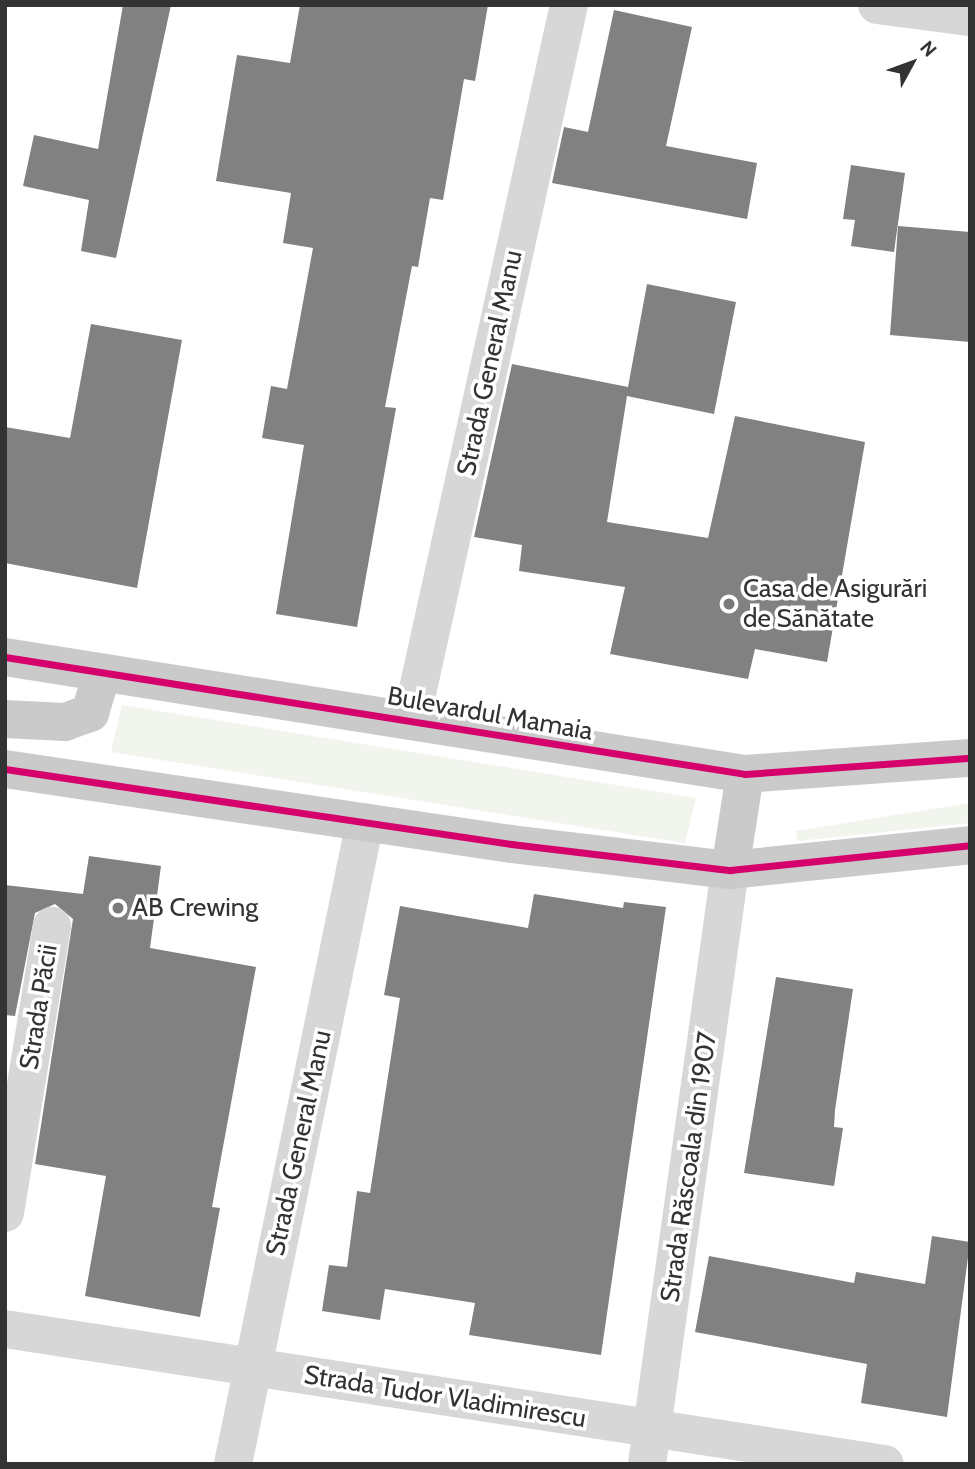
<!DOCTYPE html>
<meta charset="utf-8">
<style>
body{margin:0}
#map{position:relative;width:975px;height:1469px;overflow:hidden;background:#fff;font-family:Cabin,sans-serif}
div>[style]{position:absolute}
.green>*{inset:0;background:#f1f5ed}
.building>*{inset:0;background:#818181}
.minor>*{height:38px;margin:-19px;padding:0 19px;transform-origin:19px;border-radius:19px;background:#d7d7d7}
.major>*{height:38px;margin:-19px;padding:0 19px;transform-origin:19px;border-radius:19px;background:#cacaca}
.cycleway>*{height:7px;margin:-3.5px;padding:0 3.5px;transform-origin:3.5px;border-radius:3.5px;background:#d6006c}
.dots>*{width:19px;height:19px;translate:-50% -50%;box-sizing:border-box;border:4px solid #fff;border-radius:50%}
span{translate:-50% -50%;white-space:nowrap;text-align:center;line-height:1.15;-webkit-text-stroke:7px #fff;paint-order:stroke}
.street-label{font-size:26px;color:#333}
.poi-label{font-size:26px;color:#333}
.left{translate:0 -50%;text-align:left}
.frame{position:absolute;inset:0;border:7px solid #333;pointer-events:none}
.north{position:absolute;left:877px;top:28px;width:70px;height:70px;-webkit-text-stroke:5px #fff;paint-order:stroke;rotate:49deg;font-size:19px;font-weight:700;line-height:28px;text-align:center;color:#333}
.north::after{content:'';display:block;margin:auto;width:24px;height:32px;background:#333;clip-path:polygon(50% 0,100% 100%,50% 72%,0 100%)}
</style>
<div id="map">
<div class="green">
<i style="clip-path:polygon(122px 705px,696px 798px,685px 843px,111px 752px)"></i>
<i style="clip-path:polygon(970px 803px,970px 823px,798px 841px,796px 831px)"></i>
</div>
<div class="building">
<i style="clip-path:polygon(123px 5px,171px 5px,116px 258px,81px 251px,89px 200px,23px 186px,34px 135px,98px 149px)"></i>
<i style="clip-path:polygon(300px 5px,488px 5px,475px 81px,464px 79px,443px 200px,430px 198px,418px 267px,412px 266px,385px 407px,396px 408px,357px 627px,276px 614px,304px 445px,262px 438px,271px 386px,287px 389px,313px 248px,283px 243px,291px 193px,216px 181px,237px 55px,290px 63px)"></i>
<i style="clip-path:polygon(614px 10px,692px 27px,666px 146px,757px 163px,747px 219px,552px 183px,564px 127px,588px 132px)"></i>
<i style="clip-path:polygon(851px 165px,905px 173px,894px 252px,851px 246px,855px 220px,843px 219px)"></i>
<i style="clip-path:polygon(898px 226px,970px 232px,970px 342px,890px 335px)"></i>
<i style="clip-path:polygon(647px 284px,736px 302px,714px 414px,627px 396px,607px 522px,708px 538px,735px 416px,865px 442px,827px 662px,755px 649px,748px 679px,610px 654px,625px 587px,519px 571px,522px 545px,474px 537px,512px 364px,628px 387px)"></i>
<i style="clip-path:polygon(91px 324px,182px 340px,137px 588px,5px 563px,5px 427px,70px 438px)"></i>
<i style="clip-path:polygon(89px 856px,161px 866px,150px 948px,256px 967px,212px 1207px,220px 1208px,200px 1317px,85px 1296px,106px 1176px,35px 1164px,73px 919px,55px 904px,35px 913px,15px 1016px,5px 1015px,5px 885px,83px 894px)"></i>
<i style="clip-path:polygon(534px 894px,623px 908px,624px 902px,666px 907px,601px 1355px,469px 1335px,475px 1303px,385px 1289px,380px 1320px,322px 1311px,329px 1265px,347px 1267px,357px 1191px,370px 1193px,400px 998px,384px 995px,400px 906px,528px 928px)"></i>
<i style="clip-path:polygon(776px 977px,853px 989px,835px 1110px,834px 1127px,843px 1128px,834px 1186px,744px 1173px)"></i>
<i style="clip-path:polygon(932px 1236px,970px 1242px,947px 1417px,861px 1403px,867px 1364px,695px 1332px,709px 1256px,854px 1283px,856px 1272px,925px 1284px)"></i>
</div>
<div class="minor">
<i style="left:877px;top:5px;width:94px;rotate:7.4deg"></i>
<i style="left:411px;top:721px;width:733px;rotate:-77.56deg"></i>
<i style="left:5px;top:1213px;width:291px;rotate:-80.7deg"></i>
<i style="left:5px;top:1329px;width:890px;rotate:8.72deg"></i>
<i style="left:233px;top:1464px;width:655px;rotate:-78.38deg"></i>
<i style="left:647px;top:1464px;width:600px;rotate:-82.05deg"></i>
</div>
<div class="major">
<i style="left:5px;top:657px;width:749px;rotate:8.98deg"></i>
<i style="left:745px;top:774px;width:226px;rotate:-4.1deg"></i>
<i style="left:5px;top:719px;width:60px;rotate:2.9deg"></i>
<i style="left:65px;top:722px;width:27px;rotate:-20deg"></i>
<i style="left:90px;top:713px;width:42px;rotate:-73.3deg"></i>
<i style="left:5px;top:769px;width:512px;rotate:8.43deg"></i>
<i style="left:511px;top:844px;width:221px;rotate:6.8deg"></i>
<i style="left:730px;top:870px;width:241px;rotate:-5.9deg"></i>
<i style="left:730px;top:870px;width:97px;rotate:-81.1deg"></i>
</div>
<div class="cycleway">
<i style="left:5px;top:657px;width:749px;rotate:8.98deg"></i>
<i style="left:745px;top:774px;width:226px;rotate:-4.1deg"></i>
<i style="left:5px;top:769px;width:512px;rotate:8.43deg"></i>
<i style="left:511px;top:844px;width:221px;rotate:6.8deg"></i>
<i style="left:730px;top:870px;width:241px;rotate:-5.9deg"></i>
</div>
<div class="dots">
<i style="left:729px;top:604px;background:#7a7a7a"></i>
<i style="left:118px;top:908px;background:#7a7a7a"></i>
</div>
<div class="street-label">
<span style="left:490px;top:363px;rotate:-78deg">Strada General Manu</span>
<span style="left:490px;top:714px;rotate:10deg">Bulevardul Mamaia</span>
<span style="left:39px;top:1007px;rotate:-81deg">Strada Păcii</span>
<span style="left:299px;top:1143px;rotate:-78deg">Strada General Manu</span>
<span style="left:689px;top:1167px;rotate:-82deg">Strada Răscoala din 1907</span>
<span style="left:445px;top:1397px;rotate:9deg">Strada Tudor Vladimirescu</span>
</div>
<div class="poi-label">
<span class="left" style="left:743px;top:604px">Casa de Asigurări<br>de Sănătate</span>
<span class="left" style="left:132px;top:908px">AB Crewing</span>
</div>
<div class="frame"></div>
<div class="north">N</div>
</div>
